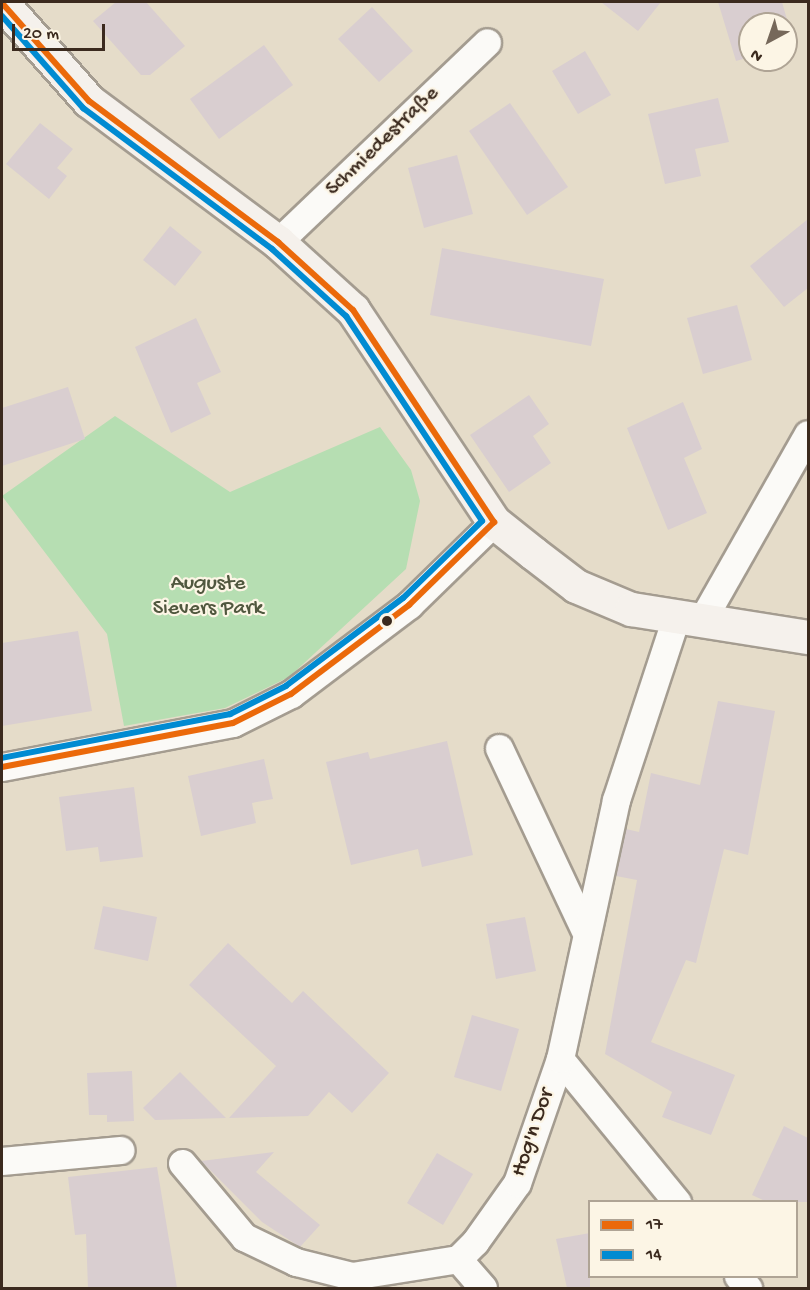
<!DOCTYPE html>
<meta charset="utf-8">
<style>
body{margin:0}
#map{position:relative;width:810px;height:1290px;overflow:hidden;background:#e5dcc9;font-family:"Gochi Hand",sans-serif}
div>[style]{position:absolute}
.green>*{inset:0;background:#b6deb2}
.building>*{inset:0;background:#d9ced0}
.roads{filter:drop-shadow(2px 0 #a49c90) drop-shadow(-2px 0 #a49c90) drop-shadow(0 2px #a49c90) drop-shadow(0 -2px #a49c90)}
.street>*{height:27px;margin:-13.5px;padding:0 13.5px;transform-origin:13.5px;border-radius:13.5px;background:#fbfaf7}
.secondary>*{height:33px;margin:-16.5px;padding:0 16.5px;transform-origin:16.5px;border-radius:16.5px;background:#f5f1ec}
.bus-1>*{height:6px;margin:-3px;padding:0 3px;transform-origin:3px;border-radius:3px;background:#eb690a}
.bus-2>*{height:6px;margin:-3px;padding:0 3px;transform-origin:3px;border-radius:3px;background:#008bd2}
.dots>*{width:16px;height:16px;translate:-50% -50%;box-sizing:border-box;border:3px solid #fcf5e5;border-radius:50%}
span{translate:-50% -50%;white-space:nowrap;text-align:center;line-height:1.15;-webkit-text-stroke:4.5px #fcf5e5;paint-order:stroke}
.street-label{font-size:22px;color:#3b2a1e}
.park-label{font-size:22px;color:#50573e}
.frame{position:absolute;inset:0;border:3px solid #3b2a1e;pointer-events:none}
.legend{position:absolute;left:588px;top:1200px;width:210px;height:78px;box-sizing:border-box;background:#fcf5e5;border:2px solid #afa495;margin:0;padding:8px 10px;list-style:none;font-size:18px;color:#3b2a1e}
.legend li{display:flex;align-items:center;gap:12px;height:30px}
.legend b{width:30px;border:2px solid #afa495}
.north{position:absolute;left:738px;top:12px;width:60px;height:60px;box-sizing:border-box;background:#fcf5e5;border:2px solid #afa495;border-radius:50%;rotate:220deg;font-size:16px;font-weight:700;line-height:24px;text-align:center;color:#3b2a1e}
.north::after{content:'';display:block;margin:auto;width:21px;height:27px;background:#76685a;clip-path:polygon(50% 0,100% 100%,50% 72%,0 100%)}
.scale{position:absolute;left:12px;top:24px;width:93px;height:27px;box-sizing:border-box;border:3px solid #3b2a1e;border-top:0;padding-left:8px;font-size:18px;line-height:21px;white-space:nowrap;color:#3b2a1e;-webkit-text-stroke:4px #fcf5e5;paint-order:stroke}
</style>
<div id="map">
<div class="green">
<i style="clip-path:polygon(115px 416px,230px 492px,380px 427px,411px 470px,420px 501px,406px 569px,289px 677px,225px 708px,124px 726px,107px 634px,2px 496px)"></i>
</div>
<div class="building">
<i style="clip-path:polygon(116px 2px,146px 2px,185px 46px,150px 75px,141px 75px,93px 21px)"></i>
<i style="clip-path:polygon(601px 2px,661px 2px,638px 31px)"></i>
<i style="clip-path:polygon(718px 2px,782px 2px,794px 44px,786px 47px,786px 24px,750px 24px,750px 57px,736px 61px)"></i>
<i style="clip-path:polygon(372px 7px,413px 51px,379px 82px,338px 39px)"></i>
<i style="clip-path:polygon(264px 45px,293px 85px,219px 139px,190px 99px)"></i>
<i style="clip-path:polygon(585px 51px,611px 95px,578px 114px,552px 71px)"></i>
<i style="clip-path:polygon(718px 98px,729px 142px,695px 149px,701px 176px,665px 184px,648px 114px)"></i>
<i style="clip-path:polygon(510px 103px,568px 187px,527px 215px,469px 131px)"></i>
<i style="clip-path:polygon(40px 123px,73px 149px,57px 168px,67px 176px,49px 199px,6px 164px)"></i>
<i style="clip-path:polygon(457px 155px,473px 214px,424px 228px,408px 168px)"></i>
<i style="clip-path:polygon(808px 219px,808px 288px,784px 307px,750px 266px)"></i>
<i style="clip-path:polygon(170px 226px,202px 252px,175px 286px,143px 260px)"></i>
<i style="clip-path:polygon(442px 248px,604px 279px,591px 346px,430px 315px)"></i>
<i style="clip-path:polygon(737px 305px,752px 360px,703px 374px,687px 318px)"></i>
<i style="clip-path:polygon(196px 318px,221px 372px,197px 383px,211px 414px,171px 433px,135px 347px)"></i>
<i style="clip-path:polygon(68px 387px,85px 439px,2px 466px,2px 408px)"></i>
<i style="clip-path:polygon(529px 395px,549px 424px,533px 436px,551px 463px,509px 492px,470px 435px)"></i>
<i style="clip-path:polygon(683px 402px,702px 449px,684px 458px,707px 513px,668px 530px,627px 428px)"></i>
<i style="clip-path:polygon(78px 631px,92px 711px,2px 726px,2px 643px)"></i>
<i style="clip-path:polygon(718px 701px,775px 711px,748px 855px,724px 849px,696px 963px,686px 960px,651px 1042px,735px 1075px,711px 1135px,662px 1117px,672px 1092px,605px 1054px,637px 880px,616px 876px,626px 829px,639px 832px,651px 773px,700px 785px)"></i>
<i style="clip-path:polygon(447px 741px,473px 855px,422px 867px,418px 849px,351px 865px,326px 762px,368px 752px,370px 759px)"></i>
<i style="clip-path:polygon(264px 759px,273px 799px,252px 803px,256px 823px,201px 836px,188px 776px)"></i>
<i style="clip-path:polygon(134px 787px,143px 857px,100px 862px,98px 847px,66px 851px,59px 797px)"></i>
<i style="clip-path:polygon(103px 906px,157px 917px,148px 961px,94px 949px)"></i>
<i style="clip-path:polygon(525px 917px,536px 971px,496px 979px,486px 924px)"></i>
<i style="clip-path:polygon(228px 943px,292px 1003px,303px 991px,389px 1073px,352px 1113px,329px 1092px,308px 1116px,229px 1118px,276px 1066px,189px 985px)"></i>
<i style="clip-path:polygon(472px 1015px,519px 1029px,501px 1091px,454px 1077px)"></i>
<i style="clip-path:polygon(132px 1071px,134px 1121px,107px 1122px,107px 1115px,89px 1115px,87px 1073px)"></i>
<i style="clip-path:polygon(180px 1072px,226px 1118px,155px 1120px,143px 1108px)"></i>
<i style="clip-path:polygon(784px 1126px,808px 1138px,808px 1202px,767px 1202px,752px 1195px)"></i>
<i style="clip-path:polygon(274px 1152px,256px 1172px,320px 1225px,300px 1247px,262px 1222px,201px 1161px)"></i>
<i style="clip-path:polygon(437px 1153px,473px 1174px,443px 1225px,407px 1203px)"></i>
<i style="clip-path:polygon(157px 1167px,177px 1288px,88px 1288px,86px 1234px,75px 1235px,68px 1177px)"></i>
<i style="clip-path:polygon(590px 1233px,590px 1288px,567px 1288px,556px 1239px)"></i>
</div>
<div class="roads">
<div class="street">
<i style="left:278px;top:242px;width:289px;rotate:-43.7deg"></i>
<i style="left:701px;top:622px;width:216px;rotate:-60.4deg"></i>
<i style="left:499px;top:748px;width:200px;rotate:64.8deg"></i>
<i style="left:2px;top:767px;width:235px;rotate:-10.8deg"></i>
<i style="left:233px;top:723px;width:65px;rotate:-26.6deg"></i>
<i style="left:291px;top:694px;width:148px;rotate:-37deg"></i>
<i style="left:409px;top:605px;width:119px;rotate:-44.3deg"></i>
<i style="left:560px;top:1059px;width:185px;rotate:50.7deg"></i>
<i style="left:2px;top:1161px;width:119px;rotate:-5.3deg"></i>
<i style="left:182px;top:1163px;width:97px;rotate:50deg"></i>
<i style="left:244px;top:1237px;width:58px;rotate:25.7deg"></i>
<i style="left:296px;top:1262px;width:58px;rotate:14deg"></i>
<i style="left:352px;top:1276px;width:107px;rotate:-9.1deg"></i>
<i style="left:458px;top:1259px;width:24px;rotate:-45deg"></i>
<i style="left:475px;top:1242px;width:72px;rotate:-54.6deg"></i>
<i style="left:517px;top:1183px;width:131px;rotate:-70.9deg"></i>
<i style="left:560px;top:1059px;width:265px;rotate:-77.8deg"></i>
<i style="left:616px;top:800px;width:192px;rotate:-71.8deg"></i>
<i style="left:458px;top:1259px;width:38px;rotate:49deg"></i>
<i style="left:738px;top:1276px;width:16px;rotate:50deg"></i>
</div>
<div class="secondary">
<i style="left:2px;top:3px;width:131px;rotate:48.4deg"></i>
<i style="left:89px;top:101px;width:236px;rotate:36.7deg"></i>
<i style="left:278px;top:242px;width:101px;rotate:42.2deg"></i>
<i style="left:353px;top:310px;width:255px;rotate:56.4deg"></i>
<i style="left:494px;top:522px;width:50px;rotate:38.5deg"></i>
<i style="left:533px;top:553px;width:54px;rotate:37.5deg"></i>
<i style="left:576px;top:586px;width:60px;rotate:22.7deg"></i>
<i style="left:631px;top:609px;width:179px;rotate:9deg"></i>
</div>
</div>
<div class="bus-1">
<i style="left:2px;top:3px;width:131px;rotate:48.4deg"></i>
<i style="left:89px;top:101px;width:236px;rotate:36.7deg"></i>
<i style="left:278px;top:242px;width:101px;rotate:42.2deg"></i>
<i style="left:353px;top:310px;width:255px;rotate:56.4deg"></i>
<i style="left:2px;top:767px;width:235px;rotate:-10.8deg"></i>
<i style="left:233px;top:723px;width:65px;rotate:-26.6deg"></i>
<i style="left:291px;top:694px;width:148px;rotate:-37deg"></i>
<i style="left:409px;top:605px;width:119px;rotate:-44.3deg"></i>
</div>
<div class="bus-2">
<i style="left:2px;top:16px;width:123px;rotate:48.6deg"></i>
<i style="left:83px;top:108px;width:236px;rotate:36.7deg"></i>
<i style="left:272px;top:249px;width:100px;rotate:42.2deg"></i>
<i style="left:346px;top:316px;width:246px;rotate:56.4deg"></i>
<i style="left:482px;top:521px;width:110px;rotate:135.7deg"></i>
<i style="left:403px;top:598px;width:146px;rotate:143.1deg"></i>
<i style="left:286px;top:686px;width:63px;rotate:153.4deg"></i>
<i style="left:230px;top:714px;width:232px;rotate:169.1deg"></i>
</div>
<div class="dots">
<i style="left:387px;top:621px;background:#3b2a1e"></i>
</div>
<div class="street-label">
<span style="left:383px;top:142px;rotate:-44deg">Schmiedestraße</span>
<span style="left:534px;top:1133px;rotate:-71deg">Hog'n Dor</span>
</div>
<div class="park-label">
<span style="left:208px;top:597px">Auguste<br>Sievers Park</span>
</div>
<div class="frame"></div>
<ul class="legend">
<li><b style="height:8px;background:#eb690a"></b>17</li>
<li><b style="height:8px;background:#008bd2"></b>14</li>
</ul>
<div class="north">N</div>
<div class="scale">20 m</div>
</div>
